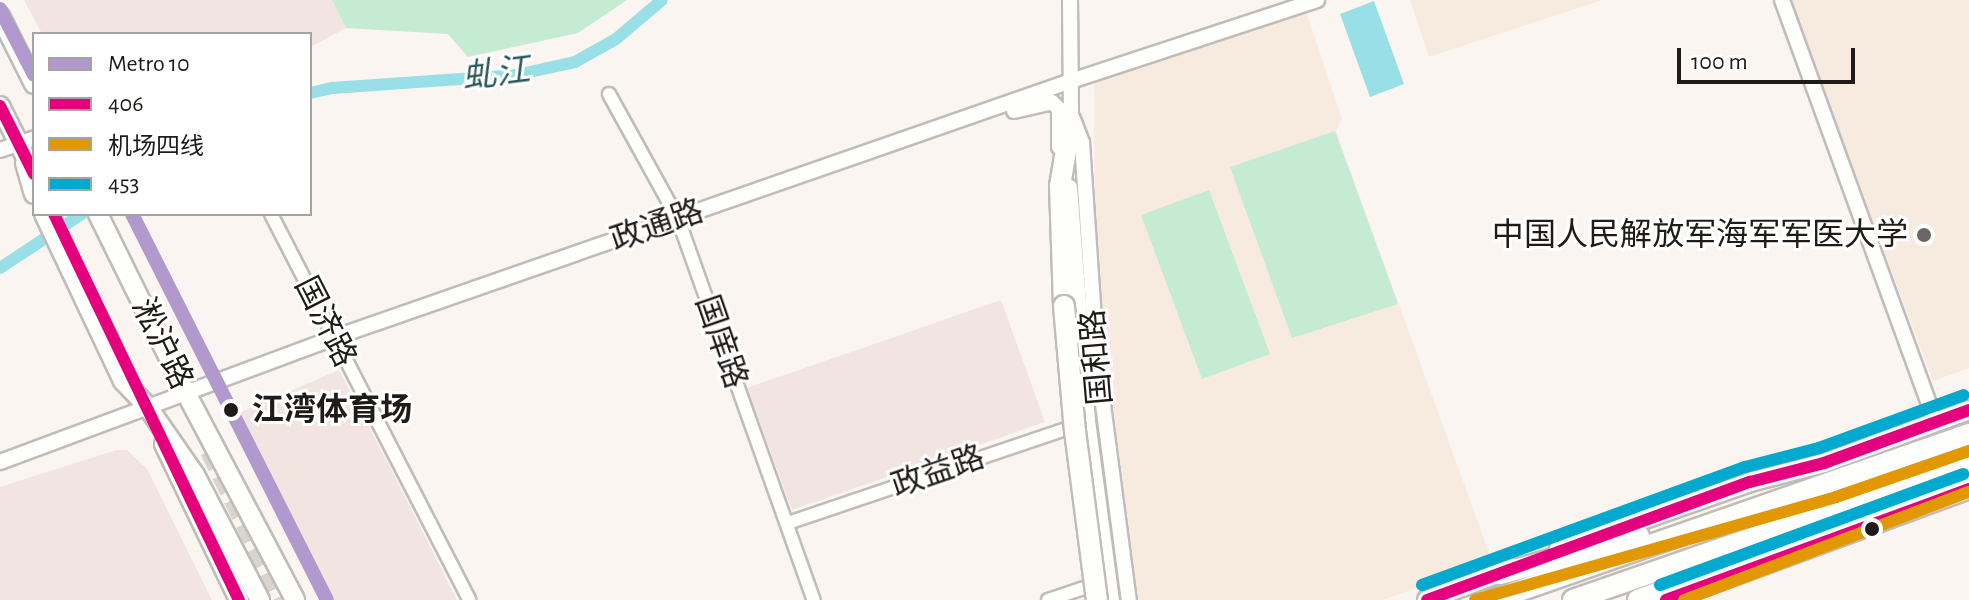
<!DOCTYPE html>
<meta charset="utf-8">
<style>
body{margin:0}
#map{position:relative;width:1969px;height:600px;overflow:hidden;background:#faf5f0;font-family:"Alegreya Sans","Noto Sans SC",sans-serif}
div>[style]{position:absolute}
.commercial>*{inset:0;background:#f2e5e1}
.built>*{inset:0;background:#f7ebe0}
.green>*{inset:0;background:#c5ebd2}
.water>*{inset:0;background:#99dfe7}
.canal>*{height:12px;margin:-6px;padding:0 6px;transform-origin:6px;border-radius:6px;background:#99dfe7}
.primary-tunnel>*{height:18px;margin-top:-9px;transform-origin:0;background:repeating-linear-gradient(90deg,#d9d4d0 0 18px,transparent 0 27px)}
.roads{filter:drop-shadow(2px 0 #c0bcb8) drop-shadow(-2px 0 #c0bcb8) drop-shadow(0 2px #c0bcb8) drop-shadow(0 -2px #c0bcb8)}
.minor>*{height:12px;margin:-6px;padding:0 6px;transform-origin:6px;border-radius:6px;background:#fefefd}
.tertiary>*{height:14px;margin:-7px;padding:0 7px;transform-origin:7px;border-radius:7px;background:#fefefd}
.primary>*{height:18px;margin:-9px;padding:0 9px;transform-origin:9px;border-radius:9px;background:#fefefd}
.trunk>*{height:20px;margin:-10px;padding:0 10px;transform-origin:10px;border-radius:10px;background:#fefefd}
.bridges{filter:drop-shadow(2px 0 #c0bcb8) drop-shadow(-2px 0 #c0bcb8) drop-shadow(0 2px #c0bcb8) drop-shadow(0 -2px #c0bcb8)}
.trunk-bridge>*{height:20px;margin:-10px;padding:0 10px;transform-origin:10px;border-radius:10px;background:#fefefd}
.bus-1>*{height:12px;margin:-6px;padding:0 6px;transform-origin:6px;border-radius:6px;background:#e5007d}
.bus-2>*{height:12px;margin:-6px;padding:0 6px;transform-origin:6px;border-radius:6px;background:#e19802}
.bus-3>*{height:12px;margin:-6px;padding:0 6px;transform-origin:6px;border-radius:6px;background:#00a9ce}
.metro-1>*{height:14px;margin:-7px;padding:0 7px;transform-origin:7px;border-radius:7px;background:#b199ce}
.dots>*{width:22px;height:22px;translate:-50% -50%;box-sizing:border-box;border:4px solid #fff;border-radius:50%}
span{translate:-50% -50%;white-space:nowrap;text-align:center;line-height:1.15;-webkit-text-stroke:6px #fff;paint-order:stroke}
.street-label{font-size:32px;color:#1f1b18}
.poi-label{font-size:32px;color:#1f1b18}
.right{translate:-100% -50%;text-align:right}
.stop-label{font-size:32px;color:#1f1b18;font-weight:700}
.left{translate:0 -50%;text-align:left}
.water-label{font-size:34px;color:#2a575d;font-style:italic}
.legend{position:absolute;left:32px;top:32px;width:280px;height:184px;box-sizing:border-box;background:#fff;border:2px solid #a5a4a3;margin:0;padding:10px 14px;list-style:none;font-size:24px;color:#1f1b18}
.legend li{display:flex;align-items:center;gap:16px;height:40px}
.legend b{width:40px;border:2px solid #a5a4a3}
.scale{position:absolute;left:1677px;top:48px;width:178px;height:36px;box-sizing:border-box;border:4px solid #1f1b18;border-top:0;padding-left:10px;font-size:24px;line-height:28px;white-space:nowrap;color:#1f1b18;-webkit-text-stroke:6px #fff;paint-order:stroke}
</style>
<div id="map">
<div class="commercial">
<i style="clip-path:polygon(24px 0,332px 0,346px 28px,310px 47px,310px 34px,42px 34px)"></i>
<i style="clip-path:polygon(1001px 300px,1045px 422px,792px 510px,747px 388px)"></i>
<i style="clip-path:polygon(339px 370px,394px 475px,457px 600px,324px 600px,239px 413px)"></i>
<i style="clip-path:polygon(116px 450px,127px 450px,147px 469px,212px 600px,0 600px,0 487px)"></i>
</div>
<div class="built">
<i style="clip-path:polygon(1410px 0,1602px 0,1429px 57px)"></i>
<i style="clip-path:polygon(1790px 0,1969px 0,1969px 368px,1933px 381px)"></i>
<i style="clip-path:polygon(1304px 5px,1342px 119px,1336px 131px,1492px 561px,1383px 600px,1138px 600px,1103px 348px,1095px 210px,1094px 74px)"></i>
</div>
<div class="green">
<i style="clip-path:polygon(332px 0,627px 0,578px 33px,468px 57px,448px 34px,346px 28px)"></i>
<i style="clip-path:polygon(1335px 131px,1398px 304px,1292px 338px,1230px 167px)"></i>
<i style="clip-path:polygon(1209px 190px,1270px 354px,1202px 379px,1141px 215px)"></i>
</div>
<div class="water">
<i style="clip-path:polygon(1374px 1px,1404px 84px,1370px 97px,1340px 14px)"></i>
</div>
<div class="canal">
<i style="left:310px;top:93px;width:23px;rotate:-13deg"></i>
<i style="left:332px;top:88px;width:184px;rotate:-4deg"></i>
<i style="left:516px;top:75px;width:60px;rotate:-12.4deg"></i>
<i style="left:575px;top:62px;width:47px;rotate:-29.3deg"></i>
<i style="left:616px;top:39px;width:60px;rotate:-40.3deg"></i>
<i style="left:0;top:268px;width:98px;rotate:-33.4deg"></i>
</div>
<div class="primary-tunnel">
<i style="left:209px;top:451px;width:165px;rotate:64.2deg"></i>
</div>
<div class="roads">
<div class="minor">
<i style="left:609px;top:94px;width:143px;rotate:61.1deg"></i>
<i style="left:678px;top:219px;width:405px;rotate:70.4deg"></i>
<i style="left:271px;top:214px;width:434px;rotate:62.8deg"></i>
<i style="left:788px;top:523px;width:308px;rotate:-18.7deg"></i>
<i style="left:1048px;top:600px;width:54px;rotate:-18.4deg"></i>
</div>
<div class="tertiary">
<i style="left:1782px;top:0;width:449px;rotate:70deg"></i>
<i style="left:1014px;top:111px;width:39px;rotate:-13deg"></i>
<i style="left:1052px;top:102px;width:10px;rotate:45deg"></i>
<i style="left:1059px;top:109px;width:38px;rotate:90deg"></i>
<i style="left:1073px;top:119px;width:26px;rotate:69deg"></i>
<i style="left:1082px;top:143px;width:208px;rotate:86.1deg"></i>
<i style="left:1096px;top:351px;width:251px;rotate:82.5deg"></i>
<i style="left:0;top:150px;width:36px;rotate:-19deg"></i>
<i style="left:1067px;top:150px;width:36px;rotate:-84deg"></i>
<i style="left:1071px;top:114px;width:114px;rotate:-90.5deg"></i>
<i style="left:1070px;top:187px;width:235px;rotate:85.6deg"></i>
<i style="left:1088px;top:421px;width:181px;rotate:82.4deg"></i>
<i style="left:0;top:462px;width:355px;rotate:-20.4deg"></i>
<i style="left:333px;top:338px;width:781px;rotate:-19.2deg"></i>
<i style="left:1071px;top:81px;width:259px;rotate:-18.2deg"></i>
</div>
<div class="primary">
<i style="left:0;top:16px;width:76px;rotate:63.4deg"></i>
<i style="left:0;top:106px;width:76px;rotate:63.4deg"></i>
<i style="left:25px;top:163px;width:32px;rotate:74deg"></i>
<i style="left:44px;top:214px;width:185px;rotate:64.7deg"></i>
<i style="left:123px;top:381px;width:35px;rotate:46deg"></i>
<i style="left:147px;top:406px;width:84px;rotate:55.2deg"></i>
<i style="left:195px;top:475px;width:141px;rotate:62.5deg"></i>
<i style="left:98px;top:214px;width:197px;rotate:63.8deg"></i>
<i style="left:185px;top:391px;width:236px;rotate:62.2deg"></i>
<i style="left:164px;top:444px;width:173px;rotate:64.3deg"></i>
<i style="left:1559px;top:549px;width:202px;rotate:-19.3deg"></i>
<i style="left:1750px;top:482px;width:76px;rotate:-14.4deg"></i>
<i style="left:1824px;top:463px;width:154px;rotate:-20.1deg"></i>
<i style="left:1673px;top:598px;width:315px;rotate:-20.2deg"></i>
<i style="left:1427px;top:600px;width:92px;rotate:-20.4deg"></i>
</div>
<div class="trunk">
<i style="left:1064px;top:306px;width:120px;rotate:-91.9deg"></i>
<i style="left:1060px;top:186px;width:43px;rotate:-80.5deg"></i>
<i style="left:1500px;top:574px;width:144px;rotate:-15.3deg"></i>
<i style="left:1493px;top:600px;width:504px;rotate:-19.23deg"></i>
<i style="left:1573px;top:600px;width:419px;rotate:-19.2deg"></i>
<i style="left:1638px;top:600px;width:314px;rotate:-20.3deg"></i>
<i style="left:1932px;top:491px;width:41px;rotate:-24.7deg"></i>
</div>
</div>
<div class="bridges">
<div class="trunk-bridge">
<i style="left:1064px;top:306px;width:125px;rotate:85deg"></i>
<i style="left:1075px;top:431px;width:170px;rotate:82.6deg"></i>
</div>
</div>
<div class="bus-1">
<i style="left:0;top:106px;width:76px;rotate:63.4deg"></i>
<i style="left:54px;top:214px;width:428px;rotate:64.4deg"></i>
<i style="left:1427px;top:600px;width:344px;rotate:-20.1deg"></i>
<i style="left:1750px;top:482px;width:76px;rotate:-14.4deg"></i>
<i style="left:1824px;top:463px;width:154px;rotate:-20.1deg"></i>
<i style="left:1666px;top:600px;width:323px;rotate:-20.1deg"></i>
</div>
<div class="bus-2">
<i style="left:1475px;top:600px;width:375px;rotate:-15.9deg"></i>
<i style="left:1836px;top:497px;width:141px;rotate:-19.1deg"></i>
<i style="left:1684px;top:600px;width:305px;rotate:-20.8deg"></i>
</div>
<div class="bus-3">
<i style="left:1422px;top:585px;width:344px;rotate:-20.1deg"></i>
<i style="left:1745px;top:467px;width:76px;rotate:-14.4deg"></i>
<i style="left:1819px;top:448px;width:154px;rotate:-20.1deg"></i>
<i style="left:1660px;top:585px;width:323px;rotate:-20.1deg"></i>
</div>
<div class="metro-1">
<i style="left:0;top:9px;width:74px;rotate:62.7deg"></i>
<i style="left:132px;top:214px;width:432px;rotate:63.2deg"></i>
</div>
<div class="dots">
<i style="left:1924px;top:235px;background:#6c6764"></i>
<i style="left:231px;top:410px;background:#1f1b18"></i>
<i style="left:1872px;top:529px;background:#1f1b18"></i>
</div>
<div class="street-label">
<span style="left:657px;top:226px;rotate:-19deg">政通路</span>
<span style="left:325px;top:322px;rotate:63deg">国济路</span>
<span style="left:721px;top:342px;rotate:71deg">国庠路</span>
<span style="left:162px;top:344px;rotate:64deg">淞沪路</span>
<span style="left:1097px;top:357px;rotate:-95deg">国和路</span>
<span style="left:938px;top:472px;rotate:-19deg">政益路</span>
</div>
<div class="poi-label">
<span class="right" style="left:1908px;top:235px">中国人民解放军海军军医大学</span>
</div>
<div class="stop-label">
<span class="left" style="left:252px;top:410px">江湾体育场</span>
</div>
<div class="water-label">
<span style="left:496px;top:75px;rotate:-7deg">虬江</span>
</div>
<ul class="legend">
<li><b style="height:10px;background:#b199ce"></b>Metro 10</li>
<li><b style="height:10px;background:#e5007d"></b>406</li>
<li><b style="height:10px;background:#e19802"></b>机场四线</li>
<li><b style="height:10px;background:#00a9ce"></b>453</li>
</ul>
<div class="scale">100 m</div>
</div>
